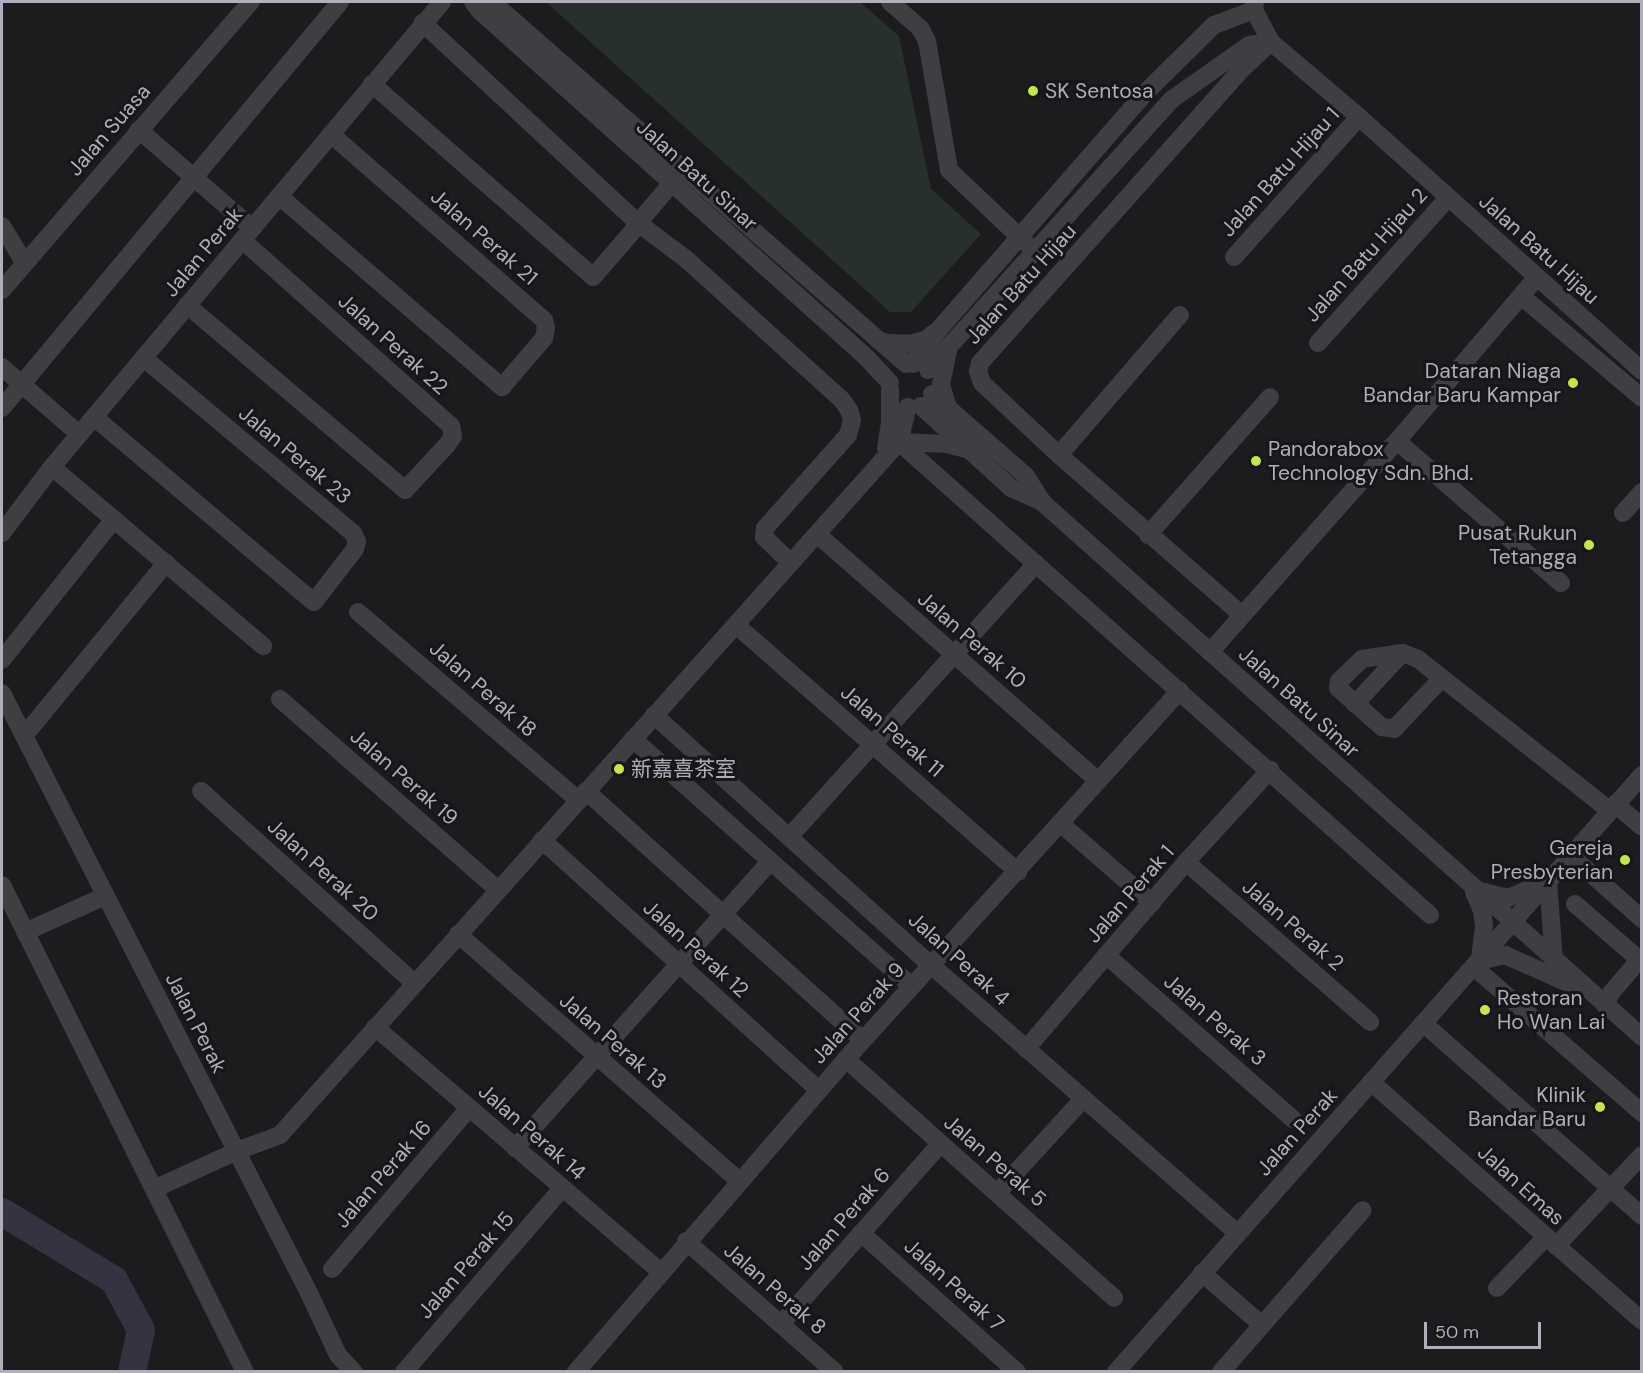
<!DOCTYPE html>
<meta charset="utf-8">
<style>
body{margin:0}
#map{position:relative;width:1643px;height:1373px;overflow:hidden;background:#1c1b1d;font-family:"DM Sans","Noto Sans SC",sans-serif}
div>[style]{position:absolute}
.green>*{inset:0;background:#27302d}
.river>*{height:28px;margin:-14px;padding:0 14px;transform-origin:14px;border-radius:14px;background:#333342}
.minor>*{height:18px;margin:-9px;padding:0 9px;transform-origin:9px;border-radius:9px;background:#403e43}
.dots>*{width:16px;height:16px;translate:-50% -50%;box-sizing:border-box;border:3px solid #171618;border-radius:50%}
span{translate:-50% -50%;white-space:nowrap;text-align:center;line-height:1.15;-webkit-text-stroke:6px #171618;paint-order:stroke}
.poi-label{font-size:21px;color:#b1aebb}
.left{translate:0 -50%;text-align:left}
.right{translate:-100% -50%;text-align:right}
.street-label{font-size:21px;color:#b1aebb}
.frame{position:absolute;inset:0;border:3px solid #b1aebb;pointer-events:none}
.scale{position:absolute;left:1424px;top:1322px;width:117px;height:27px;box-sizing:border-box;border:3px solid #b1aebb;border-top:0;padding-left:8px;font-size:18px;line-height:21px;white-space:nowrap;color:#b1aebb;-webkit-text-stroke:4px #171618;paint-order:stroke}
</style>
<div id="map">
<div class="green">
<i style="clip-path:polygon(546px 2px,860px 2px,899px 36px,931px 189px,981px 234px,911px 312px,890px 312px)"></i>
</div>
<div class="river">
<i style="left:2px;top:1212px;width:131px;rotate:31.3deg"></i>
<i style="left:114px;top:1280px;width:57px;rotate:61.6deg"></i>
<i style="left:141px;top:1330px;width:43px;rotate:102.1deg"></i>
</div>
<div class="minor">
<i style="left:473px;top:2px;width:11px;rotate:52deg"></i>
<i style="left:480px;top:11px;width:518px;rotate:41.87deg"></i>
<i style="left:866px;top:357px;width:35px;rotate:47deg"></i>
<i style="left:492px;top:2px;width:550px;rotate:41.17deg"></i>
<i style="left:890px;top:2px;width:40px;rotate:41deg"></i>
<i style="left:920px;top:28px;width:15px;rotate:62deg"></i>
<i style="left:927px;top:41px;width:131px;rotate:80.3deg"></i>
<i style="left:949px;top:170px;width:106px;rotate:43.5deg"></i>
<i style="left:1255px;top:2px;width:8px;rotate:97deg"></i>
<i style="left:1254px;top:10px;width:36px;rotate:62deg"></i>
<i style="left:1271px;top:42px;width:116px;rotate:40.4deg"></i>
<i style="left:1359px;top:117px;width:380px;rotate:41.9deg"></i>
<i style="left:372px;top:84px;width:293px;rotate:41.1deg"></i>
<i style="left:593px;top:277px;width:60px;rotate:-49.1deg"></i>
<i style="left:632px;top:232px;width:11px;rotate:-56deg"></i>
<i style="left:638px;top:223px;width:294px;rotate:-137.1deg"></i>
<i style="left:139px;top:130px;width:150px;rotate:40.9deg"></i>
<i style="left:672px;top:183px;width:52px;rotate:130.4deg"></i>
<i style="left:638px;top:223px;width:60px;rotate:36.9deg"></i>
<i style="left:686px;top:259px;width:210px;rotate:42.1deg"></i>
<i style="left:842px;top:400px;width:12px;rotate:55deg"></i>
<i style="left:849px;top:410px;width:10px;rotate:73deg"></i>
<i style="left:852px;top:420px;width:16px;rotate:105deg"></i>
<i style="left:848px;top:435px;width:125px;rotate:131.7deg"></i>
<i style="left:765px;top:528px;width:9px;rotate:96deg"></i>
<i style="left:764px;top:537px;width:37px;rotate:44deg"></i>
<i style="left:279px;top:196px;width:294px;rotate:40.6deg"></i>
<i style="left:502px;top:387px;width:65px;rotate:-49.4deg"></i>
<i style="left:544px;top:338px;width:10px;rotate:-79deg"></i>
<i style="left:546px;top:328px;width:8px;rotate:-104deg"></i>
<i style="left:544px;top:320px;width:283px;rotate:-138.9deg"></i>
<i style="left:2px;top:226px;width:42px;rotate:58.6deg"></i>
<i style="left:1234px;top:257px;width:188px;rotate:-48.2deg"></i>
<i style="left:2px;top:290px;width:381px;rotate:-49.2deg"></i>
<i style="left:1521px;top:296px;width:158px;rotate:40.1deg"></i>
<i style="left:187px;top:305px;width:286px;rotate:40.3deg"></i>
<i style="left:405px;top:490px;width:62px;rotate:-47deg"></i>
<i style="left:447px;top:445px;width:11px;rotate:-56deg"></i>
<i style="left:453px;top:436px;width:10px;rotate:-101deg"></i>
<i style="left:451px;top:426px;width:280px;rotate:-138.3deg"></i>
<i style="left:878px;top:340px;width:9px;rotate:18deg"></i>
<i style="left:887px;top:343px;width:23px;rotate:2deg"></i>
<i style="left:910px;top:344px;width:18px;rotate:-16deg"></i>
<i style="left:927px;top:339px;width:9px;rotate:-41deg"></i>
<i style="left:1318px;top:343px;width:195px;rotate:-48.1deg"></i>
<i style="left:948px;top:351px;width:34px;rotate:102deg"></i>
<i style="left:941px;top:384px;width:25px;rotate:74deg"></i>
<i style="left:913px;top:364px;width:46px;rotate:-52.9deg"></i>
<i style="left:941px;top:327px;width:313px;rotate:-48.9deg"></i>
<i style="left:1147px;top:91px;width:94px;rotate:-44.6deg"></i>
<i style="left:1214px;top:25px;width:43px;rotate:-20.6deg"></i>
<i style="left:2px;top:367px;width:102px;rotate:41deg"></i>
<i style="left:928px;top:370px;width:363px;rotate:-48deg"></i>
<i style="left:1171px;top:100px;width:95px;rotate:-35.2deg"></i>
<i style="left:1249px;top:45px;width:22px;rotate:-8deg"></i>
<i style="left:932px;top:394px;width:125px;rotate:41.1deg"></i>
<i style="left:1026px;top:476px;width:31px;rotate:58deg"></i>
<i style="left:1042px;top:502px;width:804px;rotate:41.72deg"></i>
<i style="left:921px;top:406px;width:122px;rotate:42.3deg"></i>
<i style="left:1011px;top:488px;width:34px;rotate:24deg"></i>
<i style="left:2px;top:408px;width:528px;rotate:-50.22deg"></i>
<i style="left:94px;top:417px;width:287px;rotate:40.1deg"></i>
<i style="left:314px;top:602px;width:67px;rotate:-52.3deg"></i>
<i style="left:355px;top:549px;width:8px;rotate:-76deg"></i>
<i style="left:357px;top:541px;width:9px;rotate:-117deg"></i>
<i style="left:353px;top:533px;width:273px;rotate:-140.1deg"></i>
<i style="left:1397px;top:441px;width:217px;rotate:40.9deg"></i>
<i style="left:899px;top:442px;width:711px;rotate:41.69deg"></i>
<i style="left:899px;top:442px;width:48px;rotate:2.4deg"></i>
<i style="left:947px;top:444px;width:20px;rotate:15deg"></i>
<i style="left:886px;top:448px;width:25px;rotate:-81deg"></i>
<i style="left:890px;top:423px;width:34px;rotate:-90deg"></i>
<i style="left:1059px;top:455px;width:185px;rotate:-49.2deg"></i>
<i style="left:52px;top:467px;width:277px;rotate:40.3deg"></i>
<i style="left:1623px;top:513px;width:28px;rotate:-48deg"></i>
<i style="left:2px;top:533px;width:83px;rotate:-52.9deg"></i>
<i style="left:52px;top:467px;width:607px;rotate:-50.01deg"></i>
<i style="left:817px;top:534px;width:374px;rotate:41.3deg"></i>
<i style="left:1148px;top:535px;width:184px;rotate:-48.5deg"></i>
<i style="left:358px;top:612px;width:289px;rotate:40.5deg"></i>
<i style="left:1242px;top:615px;width:243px;rotate:-138.8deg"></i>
<i style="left:1059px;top:455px;width:105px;rotate:-136.9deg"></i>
<i style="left:982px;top:383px;width:13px;rotate:-108deg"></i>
<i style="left:978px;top:371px;width:8px;rotate:-76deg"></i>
<i style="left:980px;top:363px;width:390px;rotate:-48.3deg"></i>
<i style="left:1239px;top:72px;width:44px;rotate:-43.2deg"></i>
<i style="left:736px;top:625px;width:375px;rotate:41.2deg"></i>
<i style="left:1210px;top:652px;width:282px;rotate:-48.5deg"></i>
<i style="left:1397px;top:441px;width:214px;rotate:-49.5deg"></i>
<i style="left:1402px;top:653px;width:40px;rotate:171.5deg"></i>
<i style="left:1362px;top:659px;width:32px;rotate:136deg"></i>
<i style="left:1339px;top:681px;width:7px;rotate:98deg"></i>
<i style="left:1338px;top:688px;width:59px;rotate:41.6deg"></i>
<i style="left:1382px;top:727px;width:12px;rotate:9deg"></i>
<i style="left:1394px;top:729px;width:70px;rotate:-46.7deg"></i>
<i style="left:2px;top:660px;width:180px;rotate:-51.5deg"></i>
<i style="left:2px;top:693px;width:674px;rotate:62.9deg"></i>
<i style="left:309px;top:1293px;width:68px;rotate:64.9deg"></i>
<i style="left:338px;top:1355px;width:23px;rotate:47deg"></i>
<i style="left:280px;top:699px;width:290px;rotate:41.2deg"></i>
<i style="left:1355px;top:704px;width:69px;rotate:-47.3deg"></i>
<i style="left:1402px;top:653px;width:6px;rotate:18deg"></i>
<i style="left:1408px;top:655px;width:11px;rotate:22deg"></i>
<i style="left:1418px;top:659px;width:243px;rotate:38.3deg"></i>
<i style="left:654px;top:715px;width:373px;rotate:42.1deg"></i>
<i style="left:931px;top:965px;width:407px;rotate:41.2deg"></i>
<i style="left:24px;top:736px;width:224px;rotate:-50.6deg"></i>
<i style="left:633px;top:739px;width:372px;rotate:41.6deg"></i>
<i style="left:201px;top:791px;width:287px;rotate:42deg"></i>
<i style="left:586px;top:791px;width:372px;rotate:42deg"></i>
<i style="left:1615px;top:804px;width:35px;rotate:40deg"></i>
<i style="left:1060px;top:823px;width:122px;rotate:41deg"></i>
<i style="left:790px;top:836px;width:367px;rotate:-47.9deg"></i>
<i style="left:542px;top:840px;width:373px;rotate:42.1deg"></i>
<i style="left:1570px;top:855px;width:96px;rotate:41.6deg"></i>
<i style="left:1186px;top:862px;width:244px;rotate:41deg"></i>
<i style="left:1548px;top:881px;width:79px;rotate:85.7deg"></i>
<i style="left:2px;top:885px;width:544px;rotate:63.48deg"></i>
<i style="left:1480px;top:891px;width:29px;rotate:14deg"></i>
<i style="left:1508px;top:898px;width:33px;rotate:-23deg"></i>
<i style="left:1474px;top:892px;width:21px;rotate:67deg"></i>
<i style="left:1482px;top:911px;width:15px;rotate:82deg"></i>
<i style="left:1484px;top:926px;width:32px;rotate:97deg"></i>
<i style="left:1575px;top:904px;width:89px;rotate:40.9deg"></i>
<i style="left:25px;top:932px;width:88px;rotate:-24.2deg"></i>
<i style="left:458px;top:934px;width:374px;rotate:41.3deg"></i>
<i style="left:1106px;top:955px;width:249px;rotate:41.3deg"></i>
<i style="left:1479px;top:961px;width:27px;rotate:-13deg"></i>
<i style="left:1505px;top:955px;width:77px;rotate:23.9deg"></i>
<i style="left:1474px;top:967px;width:223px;rotate:41deg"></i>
<i style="left:1605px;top:1005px;width:13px;rotate:-63deg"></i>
<i style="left:1611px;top:993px;width:43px;rotate:-49.7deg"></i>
<i style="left:1423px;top:1023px;width:292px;rotate:41.4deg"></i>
<i style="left:375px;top:1027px;width:375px;rotate:40.6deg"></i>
<i style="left:1026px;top:1049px;width:246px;rotate:-49.4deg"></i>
<i style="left:1186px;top:862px;width:125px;rotate:-47.6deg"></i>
<i style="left:846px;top:1059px;width:359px;rotate:41.7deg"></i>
<i style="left:1371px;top:1082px;width:361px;rotate:41.4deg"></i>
<i style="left:515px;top:1148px;width:383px;rotate:-48.3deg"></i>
<i style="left:154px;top:1189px;width:91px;rotate:-24.6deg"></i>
<i style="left:237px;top:1151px;width:46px;rotate:-20.4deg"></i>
<i style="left:280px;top:1135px;width:929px;rotate:-48.23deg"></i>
<i style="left:899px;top:442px;width:36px;rotate:-76deg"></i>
<i style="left:997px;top:1193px;width:127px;rotate:-47.5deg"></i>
<i style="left:861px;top:1233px;width:209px;rotate:41.7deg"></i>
<i style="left:686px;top:1241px;width:198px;rotate:41.3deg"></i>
<i style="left:1556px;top:1246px;width:125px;rotate:-46.6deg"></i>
<i style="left:332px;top:1269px;width:211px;rotate:-49.6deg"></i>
<i style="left:1202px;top:1273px;width:79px;rotate:40.9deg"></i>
<i style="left:1497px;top:1288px;width:71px;rotate:-46.1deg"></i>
<i style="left:781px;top:1324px;width:240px;rotate:-48.5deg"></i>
<i style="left:404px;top:1372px;width:243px;rotate:-49.3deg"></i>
<i style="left:576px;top:1372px;width:413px;rotate:-49.2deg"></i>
<i style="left:846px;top:1059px;width:497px;rotate:-47.8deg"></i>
<i style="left:1116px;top:1372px;width:796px;rotate:-48.62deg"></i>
<i style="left:1221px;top:1372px;width:215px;rotate:-48.8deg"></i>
</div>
<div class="dots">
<i style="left:1033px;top:91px;background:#c3e649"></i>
<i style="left:1573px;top:383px;background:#c3e649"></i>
<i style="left:1256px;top:461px;background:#c3e649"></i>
<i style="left:1589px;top:545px;background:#c3e649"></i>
<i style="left:619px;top:769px;background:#c3e649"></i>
<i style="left:1625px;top:860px;background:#c3e649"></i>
<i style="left:1485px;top:1010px;background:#c3e649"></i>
<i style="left:1600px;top:1107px;background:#c3e649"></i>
</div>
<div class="poi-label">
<span class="left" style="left:1045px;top:91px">SK Sentosa</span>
<span class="right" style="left:1561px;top:383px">Dataran Niaga<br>Bandar Baru Kampar</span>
<span class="left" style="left:1268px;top:461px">Pandorabox<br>Technology Sdn. Bhd.</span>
<span class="right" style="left:1577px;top:545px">Pusat Rukun<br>Tetangga</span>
<span class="left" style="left:631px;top:769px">新嘉喜茶室</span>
<span class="right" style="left:1613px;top:860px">Gereja<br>Presbyterian</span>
<span class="left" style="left:1497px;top:1010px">Restoran<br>Ho Wan Lai</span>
<span class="right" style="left:1586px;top:1107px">Klinik<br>Bandar Baru</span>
</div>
<div class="street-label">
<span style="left:109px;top:130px;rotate:-49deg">Jalan Suasa</span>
<span style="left:1280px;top:172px;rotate:-48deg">Jalan Batu Hijau 1</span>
<span style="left:697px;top:175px;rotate:42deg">Jalan Batu Sinar</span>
<span style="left:484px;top:237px;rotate:41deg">Jalan Perak 21</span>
<span style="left:1539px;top:249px;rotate:42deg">Jalan Batu Hijau</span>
<span style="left:203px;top:252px;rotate:-50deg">Jalan Perak</span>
<span style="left:1366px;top:255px;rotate:-48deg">Jalan Batu Hijau 2</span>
<span style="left:1021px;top:284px;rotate:-48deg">Jalan Batu Hijau</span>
<span style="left:393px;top:344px;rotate:42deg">Jalan Perak 22</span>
<span style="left:295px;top:455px;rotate:40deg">Jalan Perak 23</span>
<span style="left:972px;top:640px;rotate:41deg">Jalan Perak 10</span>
<span style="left:483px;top:689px;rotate:41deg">Jalan Perak 18</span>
<span style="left:1299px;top:702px;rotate:42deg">Jalan Batu Sinar</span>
<span style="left:892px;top:731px;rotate:41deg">Jalan Perak 11</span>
<span style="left:404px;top:777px;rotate:41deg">Jalan Perak 19</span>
<span style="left:323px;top:870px;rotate:42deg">Jalan Perak 20</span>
<span style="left:1130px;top:894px;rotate:-49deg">Jalan Perak 1</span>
<span style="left:1293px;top:925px;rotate:41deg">Jalan Perak 2</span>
<span style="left:696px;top:949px;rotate:42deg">Jalan Perak 12</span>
<span style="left:959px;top:959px;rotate:42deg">Jalan Perak 4</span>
<span style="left:858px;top:1013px;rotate:-48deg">Jalan Perak 9</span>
<span style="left:1215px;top:1020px;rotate:41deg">Jalan Perak 3</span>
<span style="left:196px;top:1023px;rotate:63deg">Jalan Perak</span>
<span style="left:613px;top:1041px;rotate:41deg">Jalan Perak 13</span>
<span style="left:532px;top:1132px;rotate:41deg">Jalan Perak 14</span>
<span style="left:1297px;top:1132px;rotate:-48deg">Jalan Perak</span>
<span style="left:995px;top:1161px;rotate:41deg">Jalan Perak 5</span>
<span style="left:383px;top:1174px;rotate:-49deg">Jalan Perak 16</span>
<span style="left:1521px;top:1185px;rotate:42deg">Jalan Emas</span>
<span style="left:844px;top:1219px;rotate:-49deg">Jalan Perak 6</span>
<span style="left:466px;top:1265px;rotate:-49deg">Jalan Perak 15</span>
<span style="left:954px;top:1285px;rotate:42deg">Jalan Perak 7</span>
<span style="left:775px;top:1289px;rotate:41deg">Jalan Perak 8</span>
</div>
<div class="frame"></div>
<div class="scale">50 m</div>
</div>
